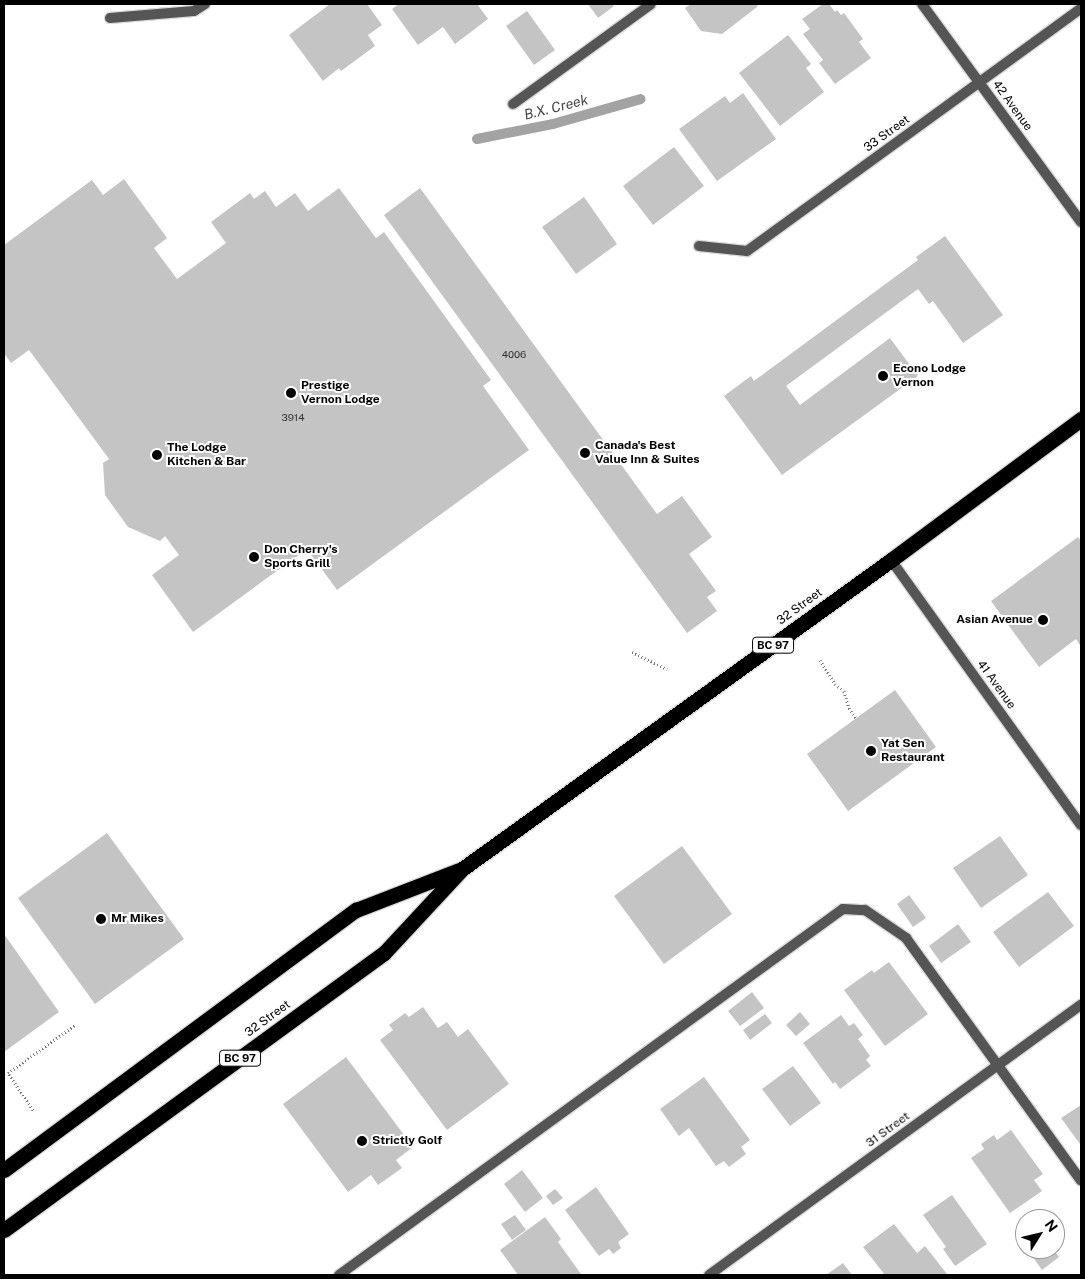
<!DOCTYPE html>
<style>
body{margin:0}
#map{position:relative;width:1085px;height:1279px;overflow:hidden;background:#fff;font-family:"Public Sans",sans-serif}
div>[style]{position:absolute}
.stream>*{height:10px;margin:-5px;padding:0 5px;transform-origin:5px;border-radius:5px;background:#a3a3a3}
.building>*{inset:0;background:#c4c4c4}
.path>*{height:3px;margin-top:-1.5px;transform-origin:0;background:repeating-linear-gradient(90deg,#777 0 1px,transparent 0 3.5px)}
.roads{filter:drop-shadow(1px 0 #dbdbdb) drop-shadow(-1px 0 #dbdbdb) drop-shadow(0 1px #dbdbdb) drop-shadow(0 -1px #dbdbdb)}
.lane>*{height:10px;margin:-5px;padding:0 5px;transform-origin:5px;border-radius:5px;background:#555}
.street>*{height:10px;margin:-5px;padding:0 5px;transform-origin:5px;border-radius:5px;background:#555}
.highway>*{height:15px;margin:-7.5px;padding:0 7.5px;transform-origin:7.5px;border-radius:7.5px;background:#000}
.dots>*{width:14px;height:14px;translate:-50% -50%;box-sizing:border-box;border:2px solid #fff;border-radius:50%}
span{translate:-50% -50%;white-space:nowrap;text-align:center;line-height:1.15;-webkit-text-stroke:4px #fff;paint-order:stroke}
.number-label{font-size:10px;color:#313131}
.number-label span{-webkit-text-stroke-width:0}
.shield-label span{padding:1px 4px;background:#fff;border:1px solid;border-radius:4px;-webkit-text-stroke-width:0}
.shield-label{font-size:11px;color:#000;font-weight:700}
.street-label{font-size:12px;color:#000}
.poi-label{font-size:12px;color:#000;font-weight:700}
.left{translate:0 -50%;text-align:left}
.right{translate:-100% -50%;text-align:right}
.water-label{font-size:14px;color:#444;font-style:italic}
.frame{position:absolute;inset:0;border:5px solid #000;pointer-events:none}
.north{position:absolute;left:1015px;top:1209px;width:50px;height:50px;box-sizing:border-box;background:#fff;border:1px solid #999;border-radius:50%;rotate:54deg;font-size:14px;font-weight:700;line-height:20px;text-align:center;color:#000}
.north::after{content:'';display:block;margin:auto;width:18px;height:22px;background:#000;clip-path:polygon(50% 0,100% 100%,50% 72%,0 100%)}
</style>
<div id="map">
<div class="stream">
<i style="left:477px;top:139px;width:77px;rotate:-11.2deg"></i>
<i style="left:553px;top:124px;width:91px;rotate:-15.9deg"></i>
</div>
<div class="building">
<i style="clip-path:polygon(330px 4px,367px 4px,382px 25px,368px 35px,375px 46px,341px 71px,339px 68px,323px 81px,289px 35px)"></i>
<i style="clip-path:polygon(399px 4px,477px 4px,488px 19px,455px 44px,443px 27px,418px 45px,392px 9px)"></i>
<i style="clip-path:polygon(588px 4px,612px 4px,614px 6px,598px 18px)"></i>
<i style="clip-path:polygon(691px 4px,758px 4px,757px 7px,722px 34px,701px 31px,685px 8px)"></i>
<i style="clip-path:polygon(823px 4px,829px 4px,835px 12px,837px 10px,841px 15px,844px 13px,863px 39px,859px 42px,871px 58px,835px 84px,819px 63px,823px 60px,803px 34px,810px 29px,802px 19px)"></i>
<i style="clip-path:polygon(527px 11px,555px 50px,534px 65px,506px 26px)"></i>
<i style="clip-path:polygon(788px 35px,811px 64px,806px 68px,824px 92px,780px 126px,739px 73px)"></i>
<i style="clip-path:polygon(743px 93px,776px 139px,717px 181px,679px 129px,725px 96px,730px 103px)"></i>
<i style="clip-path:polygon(674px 147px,704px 186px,653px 225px,623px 186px)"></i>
<i style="clip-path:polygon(124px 179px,167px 238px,154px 248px,177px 279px,226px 243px,211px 222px,250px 193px,254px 199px,265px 191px,276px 207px,295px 193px,308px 211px,339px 188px,376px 238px,384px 232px,491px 380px,483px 386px,529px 450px,337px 590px,307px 549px,193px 632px,152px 575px,179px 555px,165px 536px,160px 541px,128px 527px,105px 495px,103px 463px,109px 459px,29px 350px,11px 363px,4px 353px,4px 245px,92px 180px,103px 195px)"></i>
<i style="clip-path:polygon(420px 188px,657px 514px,682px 496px,712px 537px,689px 554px,716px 591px,707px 597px,717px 611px,687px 633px,384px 215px)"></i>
<i style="clip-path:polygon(584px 197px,617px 244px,576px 274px,542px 227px)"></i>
<i style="clip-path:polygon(945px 236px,1003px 315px,963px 343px,933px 301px,929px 304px,918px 289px,786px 386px,800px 405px,890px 338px,918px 376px,782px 475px,724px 396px,751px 376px,754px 381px,918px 260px,916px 257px)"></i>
<i style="clip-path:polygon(1078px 537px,1081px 541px,1081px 647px,1076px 639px,1039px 667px,991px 601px)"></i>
<i style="clip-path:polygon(895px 690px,936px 747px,848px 811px,807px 754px)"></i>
<i style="clip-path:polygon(107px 833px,184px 939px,95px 1004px,18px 898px)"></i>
<i style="clip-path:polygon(1000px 836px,1028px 875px,981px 908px,953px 868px)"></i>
<i style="clip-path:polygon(682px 846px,732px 914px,664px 964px,614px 896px)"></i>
<i style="clip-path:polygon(1048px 892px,1074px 926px,1019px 967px,993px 932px)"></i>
<i style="clip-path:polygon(909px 895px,926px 918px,913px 927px,897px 904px)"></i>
<i style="clip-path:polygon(958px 924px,971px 942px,941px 963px,929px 946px)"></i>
<i style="clip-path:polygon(4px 934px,59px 1012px,4px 1052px)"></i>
<i style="clip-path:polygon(889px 962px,928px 1014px,885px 1046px,844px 990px,872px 970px,874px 973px)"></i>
<i style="clip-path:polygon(752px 992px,764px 1008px,740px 1026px,728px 1011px)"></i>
<i style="clip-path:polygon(423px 1007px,438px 1028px,447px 1022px,458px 1037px,468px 1029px,509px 1084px,447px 1130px,380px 1040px,393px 1030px,389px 1025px,405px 1013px,409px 1017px)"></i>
<i style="clip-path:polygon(800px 1012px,810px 1024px,796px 1036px,786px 1025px)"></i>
<i style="clip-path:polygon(765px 1014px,772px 1023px,750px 1040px,743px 1030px)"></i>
<i style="clip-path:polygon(841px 1015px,849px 1026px,854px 1023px,863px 1035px,858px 1039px,870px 1056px,866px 1060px,871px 1066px,840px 1089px,835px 1082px,833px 1084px,803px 1043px)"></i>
<i style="clip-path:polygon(346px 1057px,413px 1147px,396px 1160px,402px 1168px,378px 1185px,371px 1175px,348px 1192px,283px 1104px)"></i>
<i style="clip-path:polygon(793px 1066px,821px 1103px,790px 1126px,762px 1089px)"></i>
<i style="clip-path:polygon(704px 1077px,750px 1140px,741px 1147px,746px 1154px,729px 1167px,724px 1161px,716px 1166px,689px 1128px,679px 1136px,660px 1109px)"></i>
<i style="clip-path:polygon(1081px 1105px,1081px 1143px,1080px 1144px,1061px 1118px)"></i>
<i style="clip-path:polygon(1011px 1130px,1043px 1174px,1034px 1180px,1042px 1191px,1010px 1213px,971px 1158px,984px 1149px,981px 1144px,994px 1135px,997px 1140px)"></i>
<i style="clip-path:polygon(522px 1170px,543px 1198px,525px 1212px,504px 1184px)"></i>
<i style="clip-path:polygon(596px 1187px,629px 1234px,618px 1242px,621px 1248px,613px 1254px,609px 1249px,599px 1256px,565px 1210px)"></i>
<i style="clip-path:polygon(555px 1189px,563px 1198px,553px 1205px,546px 1196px)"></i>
<i style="clip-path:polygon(952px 1195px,987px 1244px,955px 1266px,943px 1249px,946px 1247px,923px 1215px)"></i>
<i style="clip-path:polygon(515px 1215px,526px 1230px,512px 1240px,501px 1224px)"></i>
<i style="clip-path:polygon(545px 1217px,561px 1239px,558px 1242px,581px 1274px,579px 1275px,518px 1275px,500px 1250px)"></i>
<i style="clip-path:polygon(894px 1224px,917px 1253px,925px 1246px,947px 1274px,885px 1275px,863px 1247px)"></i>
<i style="clip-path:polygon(1025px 1227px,1025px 1247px,1016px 1234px)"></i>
<i style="clip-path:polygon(1027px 1249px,1053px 1249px,1059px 1257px,1042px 1270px)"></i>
<i style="clip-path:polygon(843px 1263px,852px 1275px,826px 1275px)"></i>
</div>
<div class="path">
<i style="left:632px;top:652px;width:39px;rotate:26deg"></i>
<i style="left:820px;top:660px;width:28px;rotate:58deg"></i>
<i style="left:835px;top:684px;width:11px;rotate:38deg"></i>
<i style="left:844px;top:691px;width:18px;rotate:74deg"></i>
<i style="left:849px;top:708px;width:12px;rotate:55deg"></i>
<i style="left:33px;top:1110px;width:45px;rotate:-124deg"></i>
<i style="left:8px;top:1073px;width:82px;rotate:-35.6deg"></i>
</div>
<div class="roads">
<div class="lane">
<i style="left:513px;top:104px;width:170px;rotate:-35.9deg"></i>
<i style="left:339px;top:1275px;width:623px;rotate:-35.99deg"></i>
<i style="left:843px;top:909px;width:22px;rotate:3deg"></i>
<i style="left:865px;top:910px;width:50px;rotate:34.3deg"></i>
<i style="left:906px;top:938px;width:299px;rotate:54.2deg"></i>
</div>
<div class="street">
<i style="left:922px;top:4px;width:270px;rotate:53.9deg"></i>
<i style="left:110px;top:18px;width:84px;rotate:-4.8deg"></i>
<i style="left:194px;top:11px;width:13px;rotate:-32deg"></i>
<i style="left:699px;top:246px;width:48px;rotate:5.9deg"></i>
<i style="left:747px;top:251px;width:413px;rotate:-36deg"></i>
<i style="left:891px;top:560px;width:326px;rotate:54.4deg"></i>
<i style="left:709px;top:1275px;width:460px;rotate:-36deg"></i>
</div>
<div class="highway">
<i style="left:4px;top:1170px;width:438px;rotate:-36.5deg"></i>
<i style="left:356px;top:910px;width:110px;rotate:-21.2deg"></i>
<i style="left:4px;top:1230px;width:470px;rotate:-36.1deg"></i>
<i style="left:384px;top:953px;width:115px;rotate:-47.1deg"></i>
<i style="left:462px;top:869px;width:529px;rotate:-35.76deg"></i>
<i style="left:891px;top:560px;width:237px;rotate:-36.6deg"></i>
</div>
</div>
<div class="dots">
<i style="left:883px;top:376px;background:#000"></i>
<i style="left:291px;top:393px;background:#000"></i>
<i style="left:585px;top:453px;background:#000"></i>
<i style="left:157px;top:455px;background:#000"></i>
<i style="left:254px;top:557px;background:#000"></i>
<i style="left:1043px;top:620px;background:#000"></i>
<i style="left:871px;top:751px;background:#000"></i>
<i style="left:101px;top:919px;background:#000"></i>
<i style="left:362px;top:1141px;background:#000"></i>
</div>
<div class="number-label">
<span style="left:514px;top:355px">4006</span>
<span style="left:293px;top:418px">3914</span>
</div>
<div class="shield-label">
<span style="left:773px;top:645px">BC 97</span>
<span style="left:240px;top:1058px">BC 97</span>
</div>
<div class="street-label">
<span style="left:1012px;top:106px;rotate:54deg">42 Avenue</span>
<span style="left:887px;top:134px;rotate:-36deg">33 Street</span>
<span style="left:800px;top:607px;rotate:-36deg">32 Street</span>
<span style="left:996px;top:685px;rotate:54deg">41 Avenue</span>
<span style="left:268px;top:1019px;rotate:-36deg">32 Street</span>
<span style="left:888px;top:1130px;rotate:-36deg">31 Street</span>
</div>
<div class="poi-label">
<span class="left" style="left:893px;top:376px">Econo Lodge<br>Vernon</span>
<span class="left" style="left:301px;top:393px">Prestige<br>Vernon Lodge</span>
<span class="left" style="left:595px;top:453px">Canada's Best<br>Value Inn &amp; Suites</span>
<span class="left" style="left:167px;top:455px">The Lodge<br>Kitchen &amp; Bar</span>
<span class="left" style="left:264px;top:557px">Don Cherry's<br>Sports Grill</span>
<span class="right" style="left:1033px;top:620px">Asian Avenue</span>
<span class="left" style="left:881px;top:751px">Yat Sen<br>Restaurant</span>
<span class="left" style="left:111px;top:919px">Mr Mikes</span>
<span class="left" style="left:372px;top:1141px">Strictly Golf</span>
</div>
<div class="water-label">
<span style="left:556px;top:107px;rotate:-14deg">B.X. Creek</span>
</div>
<div class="frame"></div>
<div class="north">N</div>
</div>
